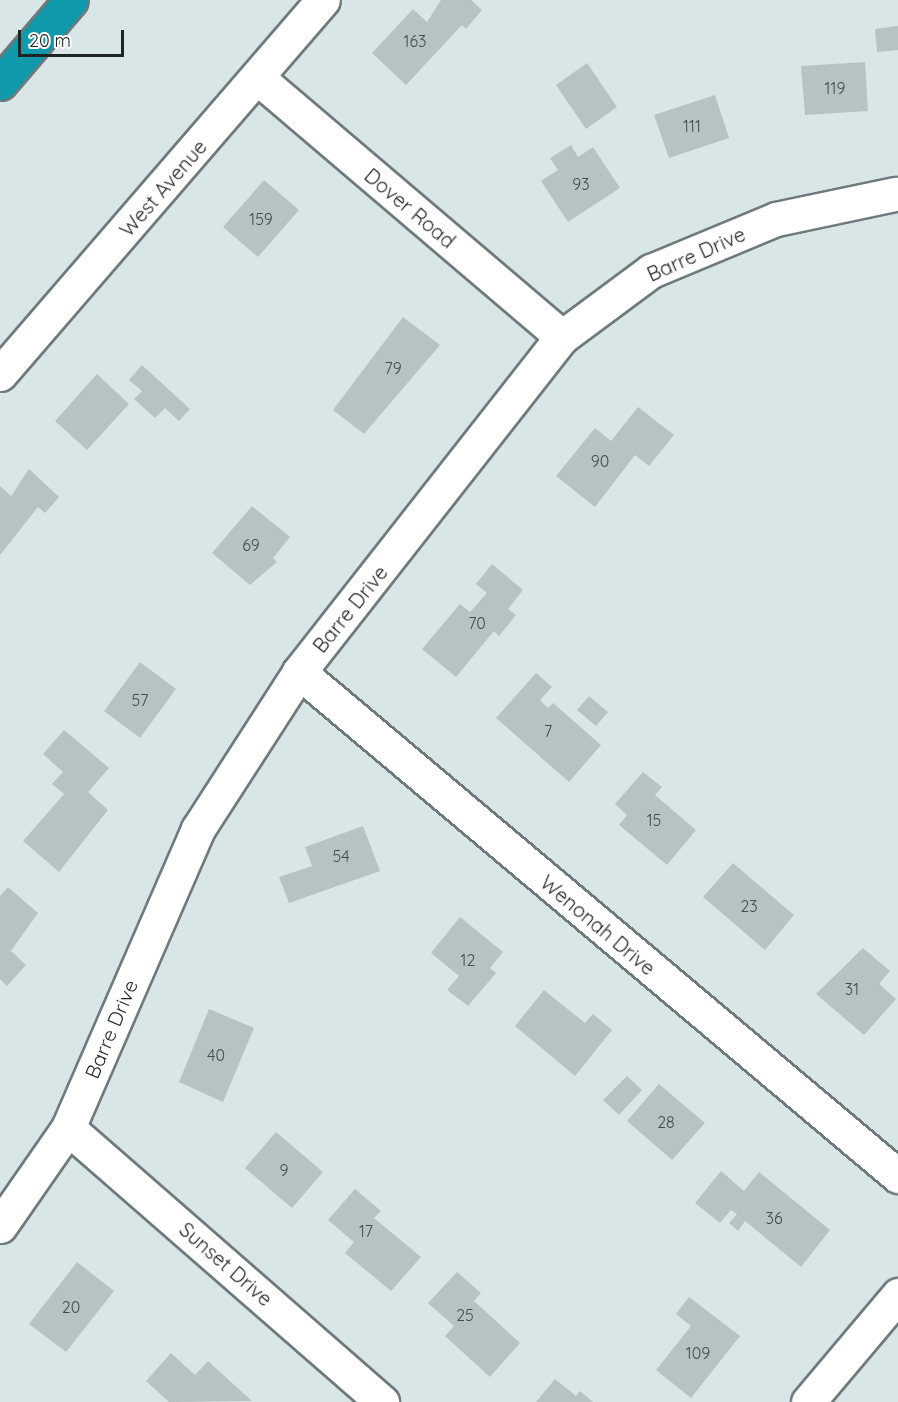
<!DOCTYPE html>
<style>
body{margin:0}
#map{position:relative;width:898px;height:1402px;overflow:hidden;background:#d9e6e8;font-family:Quicksand,sans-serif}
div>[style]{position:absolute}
.building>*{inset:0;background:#b6c3c5}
.roads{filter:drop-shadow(2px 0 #6f7a7c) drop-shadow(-2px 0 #6f7a7c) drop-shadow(0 2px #6f7a7c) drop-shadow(0 -2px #6f7a7c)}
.minor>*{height:33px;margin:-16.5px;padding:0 16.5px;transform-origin:16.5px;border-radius:16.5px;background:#fff}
.secondary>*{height:33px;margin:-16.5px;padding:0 16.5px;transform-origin:16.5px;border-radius:16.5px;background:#fff}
.motorway>*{height:33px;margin:-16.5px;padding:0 16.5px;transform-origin:16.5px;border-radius:16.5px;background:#0f99aa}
span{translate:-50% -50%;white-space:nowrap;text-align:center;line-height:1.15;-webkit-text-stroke:4.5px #fff;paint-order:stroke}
.number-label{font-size:16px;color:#444b4c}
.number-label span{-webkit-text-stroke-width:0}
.street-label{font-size:20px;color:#1e2323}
.scale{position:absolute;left:18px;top:30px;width:106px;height:27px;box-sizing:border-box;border:3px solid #1e2323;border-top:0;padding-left:8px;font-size:18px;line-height:21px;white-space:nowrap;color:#1e2323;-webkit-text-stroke:4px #fff;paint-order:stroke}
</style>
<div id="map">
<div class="building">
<i style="clip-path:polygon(441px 0,471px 0,482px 10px,466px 29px,462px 25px,406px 85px,372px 53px,413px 9px,427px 22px)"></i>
<i style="clip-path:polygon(898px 26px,898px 50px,877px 52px,875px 29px)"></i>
<i style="clip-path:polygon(865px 62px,868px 111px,805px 115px,801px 66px)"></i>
<i style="clip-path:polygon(587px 63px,617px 107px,586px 129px,556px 85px)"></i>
<i style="clip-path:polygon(715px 95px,729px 138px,669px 158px,654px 115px)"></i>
<i style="clip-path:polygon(571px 145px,578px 157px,593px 147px,620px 188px,568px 222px,541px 181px,558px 170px,550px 158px)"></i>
<i style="clip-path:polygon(264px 180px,299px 210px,258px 257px,223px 227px)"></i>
<i style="clip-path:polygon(403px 317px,440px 345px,364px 434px,333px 410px)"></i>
<i style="clip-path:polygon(142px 365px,190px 409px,179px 421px,165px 408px,155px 418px,134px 399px,142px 391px,129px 380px)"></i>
<i style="clip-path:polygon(97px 374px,129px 404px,87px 450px,55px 421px)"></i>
<i style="clip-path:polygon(638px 407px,674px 435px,649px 466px,635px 455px,595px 507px,556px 476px,595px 428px,611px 441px)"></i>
<i style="clip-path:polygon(29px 469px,59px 497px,45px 513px,38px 507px,0 555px,0 486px,11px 496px)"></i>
<i style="clip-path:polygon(252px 506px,290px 537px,273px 558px,277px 562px,250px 585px,212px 553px)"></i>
<i style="clip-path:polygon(492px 564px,523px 590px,508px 609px,516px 615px,499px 636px,494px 631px,456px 677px,422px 649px,460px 604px,470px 612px,487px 593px,476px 584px)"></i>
<i style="clip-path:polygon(140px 662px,176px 689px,140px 738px,104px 711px)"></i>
<i style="clip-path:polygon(536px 673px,552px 687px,540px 700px,548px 708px,553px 703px,601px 745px,569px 782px,496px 718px)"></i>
<i style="clip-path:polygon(589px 696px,608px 712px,596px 726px,577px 710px)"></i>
<i style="clip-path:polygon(64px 730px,109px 768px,88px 792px,108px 810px,59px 872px,23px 841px,64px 794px,52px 784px,63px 772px,43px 754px)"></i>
<i style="clip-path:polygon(643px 772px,662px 787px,655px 795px,696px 830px,667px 865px,619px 825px,627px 815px,615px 804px)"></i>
<i style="clip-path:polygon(363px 826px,380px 871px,289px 903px,279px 877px,312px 866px,305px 847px)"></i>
<i style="clip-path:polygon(733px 863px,794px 915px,765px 950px,703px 897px)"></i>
<i style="clip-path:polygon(8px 887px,38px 913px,11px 951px,26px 965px,7px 986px,0 979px,0 896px)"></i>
<i style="clip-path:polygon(460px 917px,503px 952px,490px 968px,496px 973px,468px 1006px,447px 990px,459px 976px,431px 953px)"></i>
<i style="clip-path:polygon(863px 948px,890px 971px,879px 984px,896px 999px,864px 1035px,816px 994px)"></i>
<i style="clip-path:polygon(544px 990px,585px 1023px,593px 1014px,612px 1030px,575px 1076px,515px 1026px)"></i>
<i style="clip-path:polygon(209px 1009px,254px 1028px,223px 1102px,179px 1082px)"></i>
<i style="clip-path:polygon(627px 1076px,642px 1090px,619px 1115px,603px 1100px)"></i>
<i style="clip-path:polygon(659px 1084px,705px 1123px,672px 1160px,627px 1121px)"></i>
<i style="clip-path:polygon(276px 1132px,323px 1172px,292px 1208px,245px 1168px)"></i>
<i style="clip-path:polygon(721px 1171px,744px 1191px,759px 1172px,830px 1230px,801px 1267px,745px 1221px,738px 1231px,729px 1223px,737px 1214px,731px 1210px,720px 1223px,695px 1203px)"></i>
<i style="clip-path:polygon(355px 1189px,381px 1211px,374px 1218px,421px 1257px,391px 1291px,345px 1253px,354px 1242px,328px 1220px)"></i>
<i style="clip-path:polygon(77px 1262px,114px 1291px,66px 1352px,29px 1324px)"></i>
<i style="clip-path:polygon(457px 1272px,481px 1293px,474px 1301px,520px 1343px,490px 1377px,445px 1336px,454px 1326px,428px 1303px)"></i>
<i style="clip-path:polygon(689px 1297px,740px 1336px,691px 1398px,656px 1370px,691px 1326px,676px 1314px)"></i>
<i style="clip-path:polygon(171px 1353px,195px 1375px,208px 1361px,252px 1401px,169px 1402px,146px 1381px)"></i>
<i style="clip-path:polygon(555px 1379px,576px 1396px,580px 1391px,593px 1402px,536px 1402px)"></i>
</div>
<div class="roads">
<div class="minor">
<i style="left:259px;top:79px;width:398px;rotate:40.4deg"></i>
<i style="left:299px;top:672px;width:783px;rotate:40.08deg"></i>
<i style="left:68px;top:1128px;width:417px;rotate:41.1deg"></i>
<i style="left:0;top:1226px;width:119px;rotate:-55.2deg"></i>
<i style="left:68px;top:1128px;width:326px;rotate:-66.5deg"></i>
<i style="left:198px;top:829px;width:187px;rotate:-57.2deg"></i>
<i style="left:299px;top:672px;width:426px;rotate:-51.9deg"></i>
<i style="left:562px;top:337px;width:111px;rotate:-36.6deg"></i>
<i style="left:651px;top:271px;width:135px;rotate:-22.6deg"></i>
<i style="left:776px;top:219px;width:122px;rotate:-11.9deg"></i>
<i style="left:808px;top:1402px;width:140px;rotate:-49.9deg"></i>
</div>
<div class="secondary">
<i style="left:0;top:374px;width:494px;rotate:-49.2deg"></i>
</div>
<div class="motorway">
<i style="left:0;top:83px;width:109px;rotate:-49.5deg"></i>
</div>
</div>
<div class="number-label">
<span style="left:415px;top:41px">163</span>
<span style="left:835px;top:88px">119</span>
<span style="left:692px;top:126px">111</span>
<span style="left:581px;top:184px">93</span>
<span style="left:261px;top:219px">159</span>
<span style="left:393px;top:368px">79</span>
<span style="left:600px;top:461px">90</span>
<span style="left:251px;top:545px">69</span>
<span style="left:477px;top:623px">70</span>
<span style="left:140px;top:700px">57</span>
<span style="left:548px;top:731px">7</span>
<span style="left:654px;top:820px">15</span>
<span style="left:341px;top:856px">54</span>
<span style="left:749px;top:906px">23</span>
<span style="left:468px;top:960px">12</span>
<span style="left:852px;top:989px">31</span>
<span style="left:216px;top:1055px">40</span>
<span style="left:666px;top:1122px">28</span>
<span style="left:284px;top:1170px">9</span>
<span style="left:774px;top:1218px">36</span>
<span style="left:366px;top:1231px">17</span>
<span style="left:71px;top:1307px">20</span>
<span style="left:465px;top:1315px">25</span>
<span style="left:698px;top:1353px">109</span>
</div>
<div class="street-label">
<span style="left:163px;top:188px;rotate:-49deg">West Avenue</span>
<span style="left:410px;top:208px;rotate:40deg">Dover Road</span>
<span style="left:696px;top:254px;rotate:-24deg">Barre Drive</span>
<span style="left:350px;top:609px;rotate:-51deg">Barre Drive</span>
<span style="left:598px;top:925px;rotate:40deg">Wenonah Drive</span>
<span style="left:111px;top:1029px;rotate:-67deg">Barre Drive</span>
<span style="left:226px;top:1264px;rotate:41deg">Sunset Drive</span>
</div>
<div class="scale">20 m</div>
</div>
